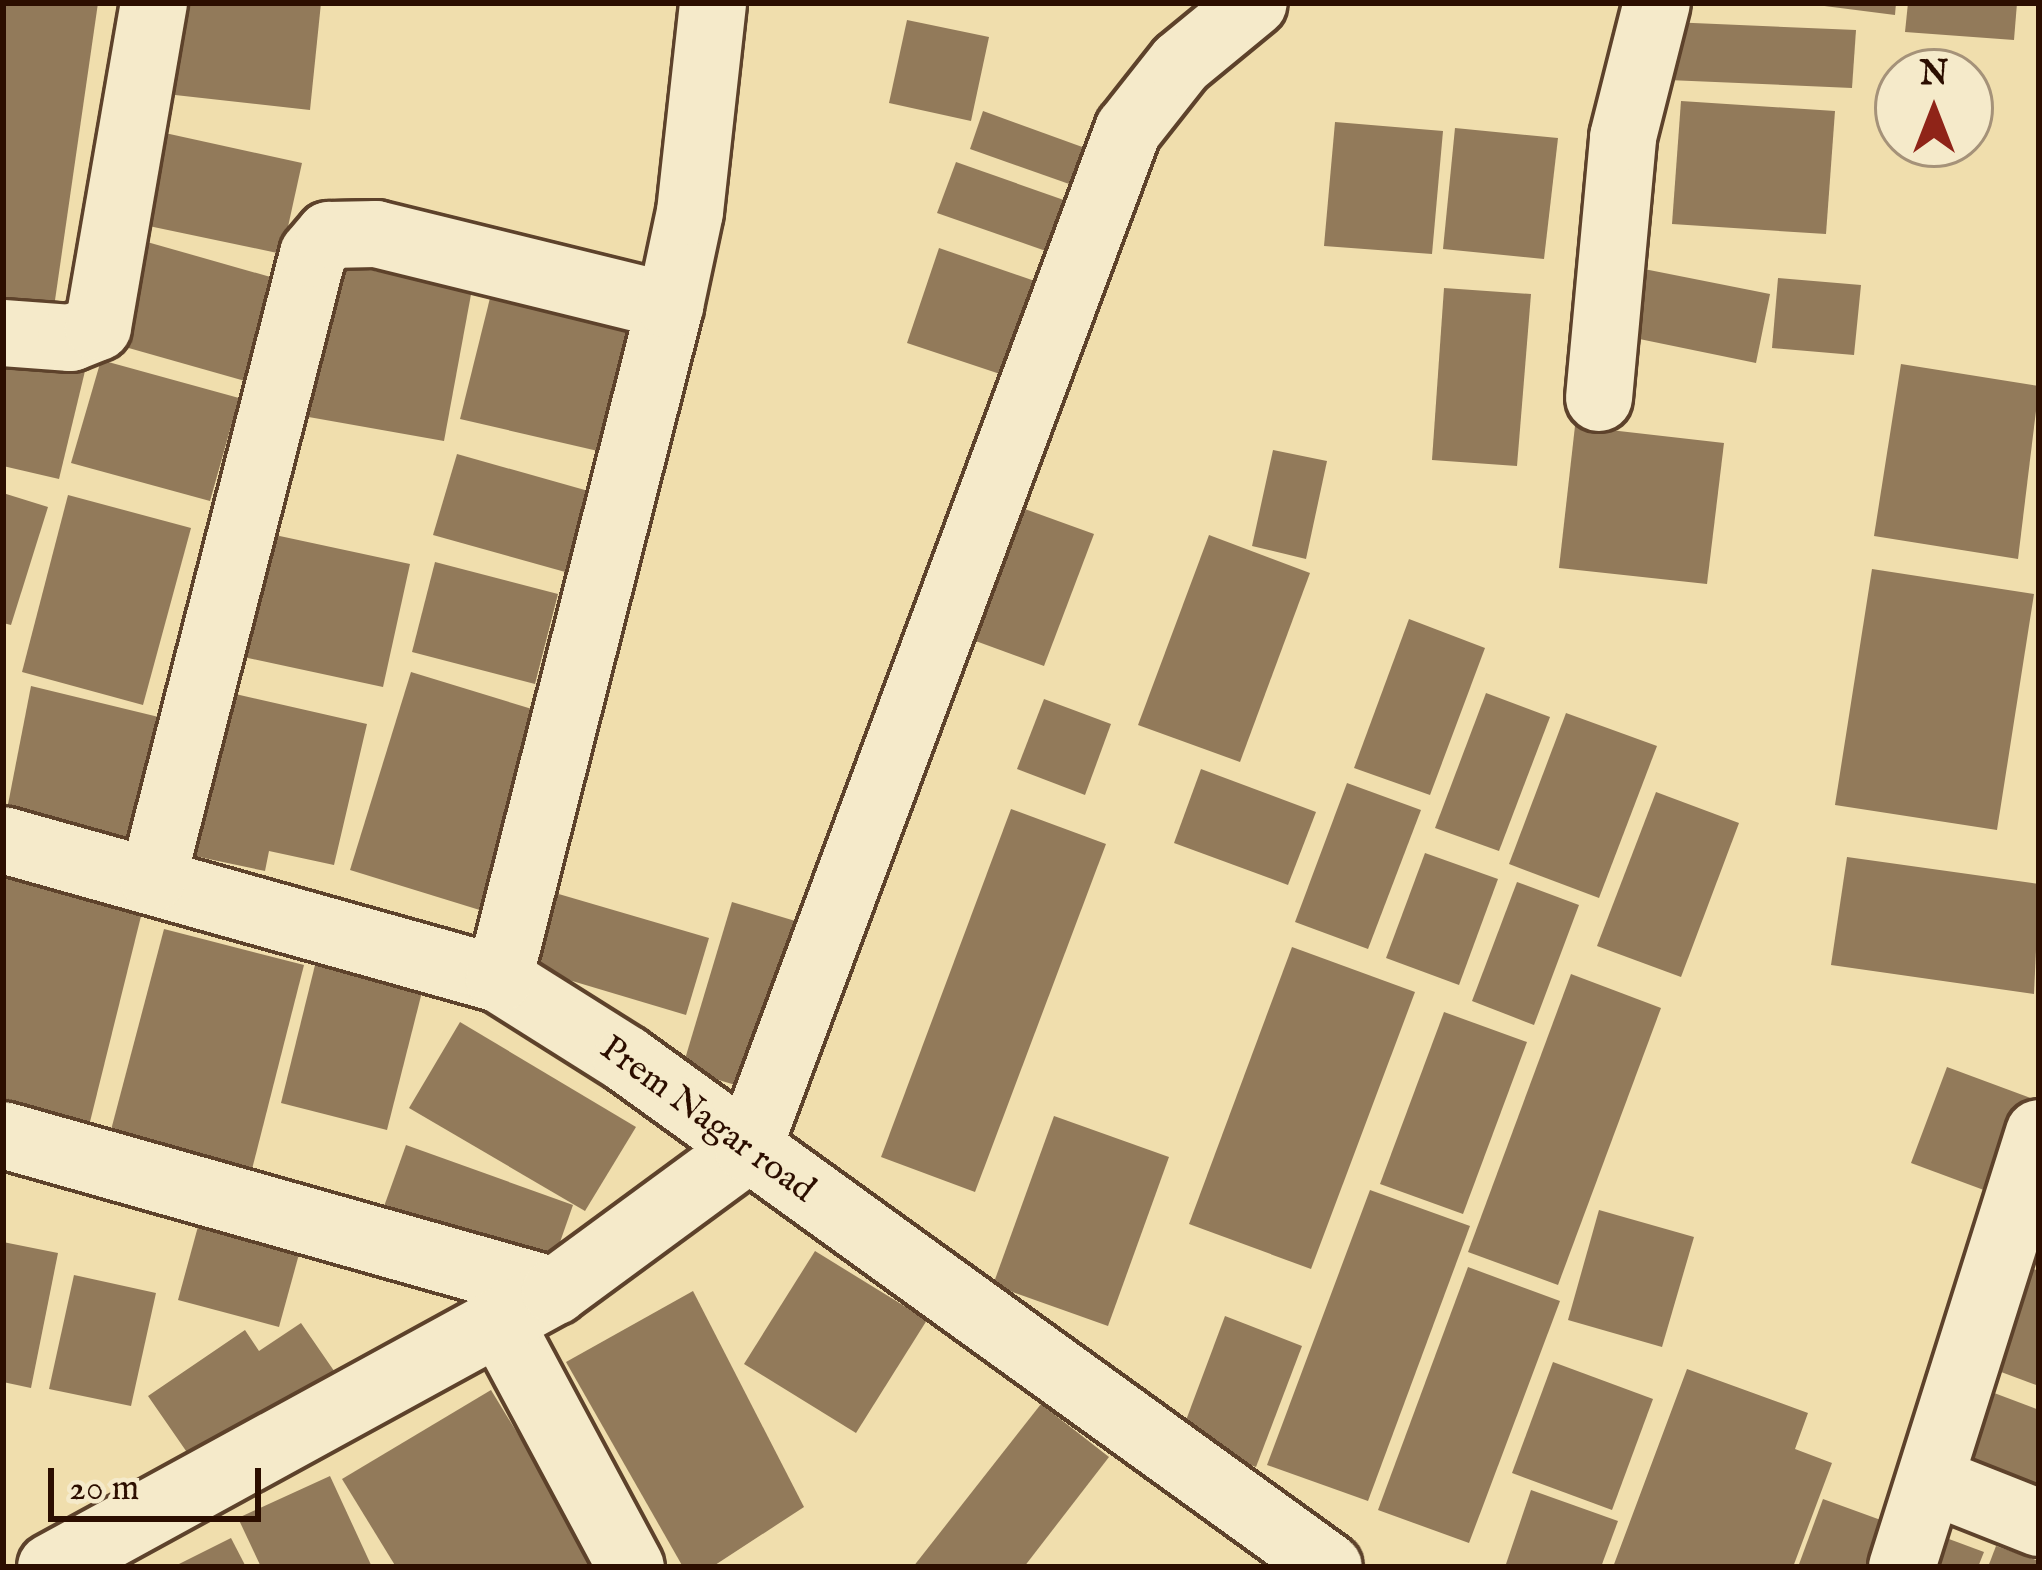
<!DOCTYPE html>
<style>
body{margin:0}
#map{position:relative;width:2042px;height:1570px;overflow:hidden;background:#f0dead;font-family:"IM FELL English",serif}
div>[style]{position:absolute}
.building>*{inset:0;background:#927a5a}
.roads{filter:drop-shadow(3px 0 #5d422b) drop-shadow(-3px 0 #5d422b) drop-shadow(0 3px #5d422b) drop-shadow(0 -3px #5d422b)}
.minor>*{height:66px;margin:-33px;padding:0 33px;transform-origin:33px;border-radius:33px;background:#f5eaca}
span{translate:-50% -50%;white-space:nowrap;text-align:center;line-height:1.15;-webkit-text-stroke:12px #f5eaca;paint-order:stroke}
.street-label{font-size:36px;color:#2c0e00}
.frame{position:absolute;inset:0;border:6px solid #2c0e00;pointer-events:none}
.north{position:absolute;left:1874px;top:48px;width:120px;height:120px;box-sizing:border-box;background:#f5eaca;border:3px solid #a59279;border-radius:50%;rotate:0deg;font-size:33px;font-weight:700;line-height:48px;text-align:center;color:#2c0e00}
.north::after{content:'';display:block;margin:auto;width:42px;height:54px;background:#8f2418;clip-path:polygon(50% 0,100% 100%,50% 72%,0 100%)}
.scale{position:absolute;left:48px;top:1468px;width:213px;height:54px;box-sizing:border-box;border:6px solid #2c0e00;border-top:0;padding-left:15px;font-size:36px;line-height:42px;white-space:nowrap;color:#2c0e00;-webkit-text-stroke:9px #f5eaca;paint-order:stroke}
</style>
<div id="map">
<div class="building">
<i style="clip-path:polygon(6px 3px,98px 3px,52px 321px,3px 314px)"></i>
<i style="clip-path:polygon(176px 3px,321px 3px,310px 110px,166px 94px)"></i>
<i style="clip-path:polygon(1801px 3px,1896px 3px,1895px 15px)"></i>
<i style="clip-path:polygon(1908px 3px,2017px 3px,2014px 40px,1905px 32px)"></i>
<i style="clip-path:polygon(907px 20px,989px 37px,971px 121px,889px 103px)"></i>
<i style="clip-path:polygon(1670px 22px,1856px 30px,1852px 88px,1668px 80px)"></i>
<i style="clip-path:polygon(1681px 101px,1835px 111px,1826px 234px,1672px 224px)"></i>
<i style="clip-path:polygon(983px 111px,1085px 148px,1072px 185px,970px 149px)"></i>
<i style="clip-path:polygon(1335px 122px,1443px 131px,1432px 254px,1324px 246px)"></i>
<i style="clip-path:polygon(1455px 128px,1558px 138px,1544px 259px,1443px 249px)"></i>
<i style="clip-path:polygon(165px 133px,302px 163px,282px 254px,144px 225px)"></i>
<i style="clip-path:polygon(956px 162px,1078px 205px,1060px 256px,937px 213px)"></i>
<i style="clip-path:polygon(133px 238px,274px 278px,245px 381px,104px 341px)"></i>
<i style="clip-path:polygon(939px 248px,1055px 288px,1024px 382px,907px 343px)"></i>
<i style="clip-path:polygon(331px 263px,472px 289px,444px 441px,303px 416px)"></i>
<i style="clip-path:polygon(1634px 267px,1770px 294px,1756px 363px,1620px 335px)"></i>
<i style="clip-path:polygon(1778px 278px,1861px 285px,1854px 355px,1772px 348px)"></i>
<i style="clip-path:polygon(1444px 288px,1531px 294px,1517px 466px,1432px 460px)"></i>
<i style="clip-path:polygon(492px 290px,629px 322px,598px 451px,460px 419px)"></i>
<i style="clip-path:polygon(3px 352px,85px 371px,59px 479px,3px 466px)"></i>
<i style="clip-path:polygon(101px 360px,239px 398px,210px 501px,71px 463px)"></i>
<i style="clip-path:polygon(1901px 364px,2039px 386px,2018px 559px,1874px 536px)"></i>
<i style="clip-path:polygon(1575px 426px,1724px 443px,1707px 584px,1559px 568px)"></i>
<i style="clip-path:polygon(1273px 450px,1327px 461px,1306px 559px,1252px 546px)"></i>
<i style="clip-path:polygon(457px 454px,599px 494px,576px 575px,433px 535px)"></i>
<i style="clip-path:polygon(3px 493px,48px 507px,11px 625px,3px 623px)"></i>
<i style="clip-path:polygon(68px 495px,191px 528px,143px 705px,22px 672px)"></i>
<i style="clip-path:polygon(1011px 504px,1094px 534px,1044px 666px,962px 636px)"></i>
<i style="clip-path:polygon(261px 532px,410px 564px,383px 687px,234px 655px)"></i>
<i style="clip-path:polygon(1209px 535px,1310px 573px,1240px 762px,1138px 725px)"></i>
<i style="clip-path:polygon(435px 562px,558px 594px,535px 684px,412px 652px)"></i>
<i style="clip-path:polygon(1872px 569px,2034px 594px,1997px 830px,1835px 805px)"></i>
<i style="clip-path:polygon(1409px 619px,1485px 648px,1430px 795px,1354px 768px)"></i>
<i style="clip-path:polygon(411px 672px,545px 713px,483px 911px,350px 870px)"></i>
<i style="clip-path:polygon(31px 686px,171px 720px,137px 862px,3px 830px)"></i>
<i style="clip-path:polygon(218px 690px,367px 724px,334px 865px,269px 851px,265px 871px,180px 853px)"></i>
<i style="clip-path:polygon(1486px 693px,1550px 717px,1499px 851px,1435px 828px)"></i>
<i style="clip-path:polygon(1044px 699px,1111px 724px,1085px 795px,1017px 769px)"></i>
<i style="clip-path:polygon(1566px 713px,1657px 746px,1599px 898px,1509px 864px)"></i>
<i style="clip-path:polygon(1201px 769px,1316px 812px,1288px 885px,1174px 843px)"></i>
<i style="clip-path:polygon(1347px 783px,1421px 810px,1368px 949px,1295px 922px)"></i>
<i style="clip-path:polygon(1656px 792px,1739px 823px,1681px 977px,1597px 946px)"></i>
<i style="clip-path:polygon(1011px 809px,1106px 844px,975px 1192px,881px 1157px)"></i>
<i style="clip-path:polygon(1425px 853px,1498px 879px,1459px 985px,1386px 958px)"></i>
<i style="clip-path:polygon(1847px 857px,2039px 884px,2034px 994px,1831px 965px)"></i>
<i style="clip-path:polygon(3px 862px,146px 896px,86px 1138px,3px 1119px)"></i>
<i style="clip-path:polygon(1517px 882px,1579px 905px,1534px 1025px,1472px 1001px)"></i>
<i style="clip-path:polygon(545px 890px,709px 938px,686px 1015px,522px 966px)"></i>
<i style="clip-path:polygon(732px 902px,812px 926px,762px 1093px,682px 1069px)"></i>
<i style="clip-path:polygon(164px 929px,304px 965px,248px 1185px,106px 1149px)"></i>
<i style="clip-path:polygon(1292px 947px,1415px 992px,1311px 1269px,1189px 1224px)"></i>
<i style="clip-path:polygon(316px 961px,423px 988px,387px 1130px,281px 1103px)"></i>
<i style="clip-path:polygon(1571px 974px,1661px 1008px,1558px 1285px,1468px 1252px)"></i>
<i style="clip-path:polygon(1444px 1012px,1527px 1042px,1463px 1214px,1380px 1184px)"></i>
<i style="clip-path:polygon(460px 1022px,636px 1127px,585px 1211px,409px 1108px)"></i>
<i style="clip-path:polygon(1947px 1067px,2036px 1100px,2000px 1196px,1911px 1163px)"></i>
<i style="clip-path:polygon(1054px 1116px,1169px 1157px,1108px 1326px,993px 1285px)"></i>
<i style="clip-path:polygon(406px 1145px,573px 1205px,545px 1285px,377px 1226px)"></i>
<i style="clip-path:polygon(1370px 1190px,1470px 1226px,1368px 1501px,1267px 1465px)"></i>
<i style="clip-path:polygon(206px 1197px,307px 1225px,279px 1327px,178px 1300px)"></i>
<i style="clip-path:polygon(1599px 1210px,1694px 1237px,1662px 1347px,1568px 1320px)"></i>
<i style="clip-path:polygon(3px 1242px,58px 1253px,31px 1388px,3px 1382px)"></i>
<i style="clip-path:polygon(815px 1251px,927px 1320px,856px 1433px,744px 1364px)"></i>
<i style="clip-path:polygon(2015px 1262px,2039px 1271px,2039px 1386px,1977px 1363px)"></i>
<i style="clip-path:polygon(1468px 1267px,1560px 1301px,1469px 1543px,1378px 1510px)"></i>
<i style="clip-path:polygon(74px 1275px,156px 1293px,131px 1406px,49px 1389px)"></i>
<i style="clip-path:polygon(693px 1291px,804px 1507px,712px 1567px,683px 1567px,566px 1362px)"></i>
<i style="clip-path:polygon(1225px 1316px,1302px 1346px,1256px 1467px,1179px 1439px)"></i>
<i style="clip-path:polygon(301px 1323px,341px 1381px,202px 1474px,148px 1396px,245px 1330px,259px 1351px)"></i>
<i style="clip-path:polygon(1553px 1362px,1653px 1399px,1612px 1510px,1512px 1473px)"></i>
<i style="clip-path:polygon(1687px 1369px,1808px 1413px,1795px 1449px,1832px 1463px,1793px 1567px,1613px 1567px)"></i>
<i style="clip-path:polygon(1973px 1385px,2039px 1410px,2039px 1512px,1939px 1474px)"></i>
<i style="clip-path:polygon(491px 1390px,599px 1567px,396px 1567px,342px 1479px)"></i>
<i style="clip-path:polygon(1041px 1404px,1109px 1457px,1024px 1567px,913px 1567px)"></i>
<i style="clip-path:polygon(330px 1476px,372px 1567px,261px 1567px,238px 1518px)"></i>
<i style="clip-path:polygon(1531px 1490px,1618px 1521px,1601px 1567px,1505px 1567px)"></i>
<i style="clip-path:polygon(1823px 1499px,1911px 1531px,1897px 1567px,1798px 1567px)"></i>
<i style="clip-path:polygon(1922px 1529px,1984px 1552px,1978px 1567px,1908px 1567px)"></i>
<i style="clip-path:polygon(231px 1538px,246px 1567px,173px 1567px)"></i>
<i style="clip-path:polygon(1996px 1546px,2039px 1561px,2039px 1567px,1988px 1567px)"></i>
</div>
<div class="roads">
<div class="minor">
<i style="left:3px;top:333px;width:68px;rotate:4.2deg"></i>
<i style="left:71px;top:338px;width:29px;rotate:-22deg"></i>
<i style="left:98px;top:327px;width:329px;rotate:-80.2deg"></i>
<i style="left:1599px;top:398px;width:262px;rotate:-84.7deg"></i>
<i style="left:1623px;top:137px;width:138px;rotate:-75.8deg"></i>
<i style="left:3px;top:840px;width:515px;rotate:15.66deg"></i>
<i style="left:499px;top:979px;width:150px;rotate:32.2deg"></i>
<i style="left:626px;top:1059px;width:867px;rotate:35.85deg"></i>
<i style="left:153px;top:878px;width:644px;rotate:-75.62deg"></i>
<i style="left:313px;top:254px;width:25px;rotate:-50deg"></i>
<i style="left:329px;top:235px;width:47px;rotate:-1.2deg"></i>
<i style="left:376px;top:234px;width:303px;rotate:13.8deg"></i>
<i style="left:499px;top:979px;width:694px;rotate:-75.74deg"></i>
<i style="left:670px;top:306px;width:96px;rotate:-78deg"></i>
<i style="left:690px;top:212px;width:210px;rotate:-83.7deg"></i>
<i style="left:3px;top:1135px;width:574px;rotate:15.78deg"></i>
<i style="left:499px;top:1321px;width:279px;rotate:61.8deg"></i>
<i style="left:1933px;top:1481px;width:114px;rotate:21.6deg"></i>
<i style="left:51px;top:1567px;width:575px;rotate:-28.71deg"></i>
<i style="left:555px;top:1291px;width:240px;rotate:-36.3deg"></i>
<i style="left:748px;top:1149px;width:1088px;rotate:-69.55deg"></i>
<i style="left:1128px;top:130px;width:85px;rotate:-51.7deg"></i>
<i style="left:1181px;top:63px;width:94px;rotate:-39.4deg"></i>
<i style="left:1902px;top:1567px;width:455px;rotate:-72.5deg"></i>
</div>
</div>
<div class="street-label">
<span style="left:707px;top:1120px;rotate:36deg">Prem Nagar road</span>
</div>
<div class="frame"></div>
<div class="north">N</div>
<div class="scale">20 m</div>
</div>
